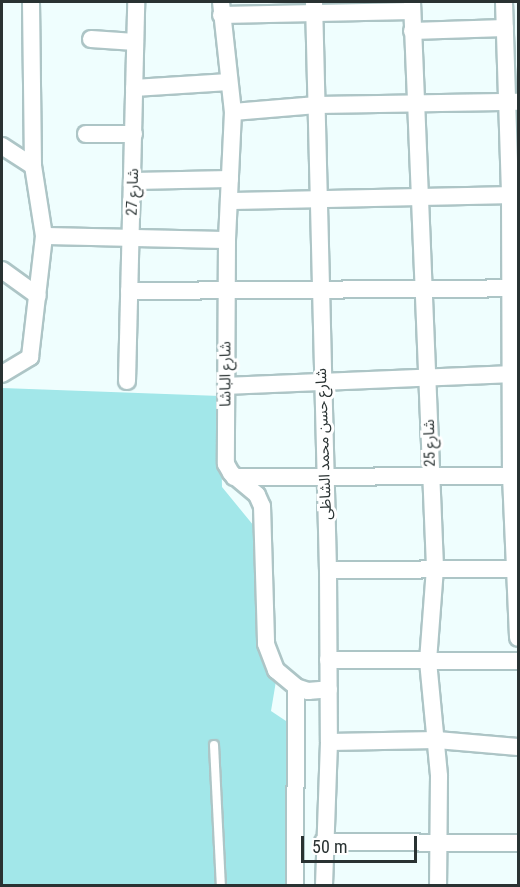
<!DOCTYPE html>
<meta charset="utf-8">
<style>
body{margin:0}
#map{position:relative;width:520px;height:887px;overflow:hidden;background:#effefe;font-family:"Roboto Condensed","Noto Sans Arabic",sans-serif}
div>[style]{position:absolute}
.green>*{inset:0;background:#a2e7e9}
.roads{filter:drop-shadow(2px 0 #adc5c6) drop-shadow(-2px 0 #adc5c6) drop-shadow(0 2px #adc5c6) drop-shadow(0 -2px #adc5c6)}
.service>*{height:8px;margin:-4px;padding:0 4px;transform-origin:4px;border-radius:4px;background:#fff}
.minor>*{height:16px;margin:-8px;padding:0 8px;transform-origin:8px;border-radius:8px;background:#fff}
span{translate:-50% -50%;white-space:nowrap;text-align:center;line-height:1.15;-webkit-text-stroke:6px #fff;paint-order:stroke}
.street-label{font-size:15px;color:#293232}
.frame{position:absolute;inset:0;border:3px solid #293232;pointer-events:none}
.scale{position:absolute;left:301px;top:836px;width:116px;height:27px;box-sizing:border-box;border:3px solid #293232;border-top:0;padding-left:8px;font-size:18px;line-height:21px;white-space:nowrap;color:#293232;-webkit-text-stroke:4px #fff;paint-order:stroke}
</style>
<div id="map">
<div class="green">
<i style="clip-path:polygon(2px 388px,220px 396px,222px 487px,258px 531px,262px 651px,276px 681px,271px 711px,295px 727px,295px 885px,2px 886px)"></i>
</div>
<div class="roads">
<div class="service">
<i style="left:214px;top:745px;width:141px;rotate:87.2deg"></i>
</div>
<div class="minor">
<i style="left:221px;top:2px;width:111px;rotate:83.8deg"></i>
<i style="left:233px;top:112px;width:128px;rotate:92.7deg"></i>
<i style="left:227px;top:240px;width:224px;rotate:90.3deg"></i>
<i style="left:226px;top:464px;width:10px;rotate:61deg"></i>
<i style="left:231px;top:473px;width:34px;rotate:40deg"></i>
<i style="left:257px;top:495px;width:12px;rotate:66deg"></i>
<i style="left:262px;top:506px;width:138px;rotate:88.3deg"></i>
<i style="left:266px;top:644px;width:28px;rotate:69deg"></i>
<i style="left:276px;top:670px;width:26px;rotate:40deg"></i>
<i style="left:296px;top:687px;width:13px;rotate:18deg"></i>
<i style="left:308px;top:691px;width:21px;rotate:-5deg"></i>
<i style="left:314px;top:2px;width:568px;rotate:88.59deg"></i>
<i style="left:328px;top:570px;width:172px;rotate:89.7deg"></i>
<i style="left:329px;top:742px;width:144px;rotate:92deg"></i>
<i style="left:412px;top:2px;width:566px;rotate:87.67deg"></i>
<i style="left:435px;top:568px;width:93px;rotate:94.3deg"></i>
<i style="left:428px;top:661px;width:116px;rotate:84.5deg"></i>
<i style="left:439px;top:776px;width:110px;rotate:90.5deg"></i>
<i style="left:504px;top:2px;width:194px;rotate:88.2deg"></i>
<i style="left:510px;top:196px;width:280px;rotate:89.8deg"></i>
<i style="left:511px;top:476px;width:162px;rotate:87.5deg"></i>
<i style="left:221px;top:15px;width:191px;rotate:-1.2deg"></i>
<i style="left:412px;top:31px;width:93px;rotate:-1.8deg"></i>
<i style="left:91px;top:39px;width:44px;rotate:3.9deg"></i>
<i style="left:134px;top:88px;width:95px;rotate:-3.6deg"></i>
<i style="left:233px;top:112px;width:84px;rotate:-4.8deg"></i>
<i style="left:317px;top:105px;width:201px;rotate:-0.9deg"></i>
<i style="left:86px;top:134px;width:48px"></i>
<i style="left:2px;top:146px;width:37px;rotate:33deg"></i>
<i style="left:133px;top:181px;width:97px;rotate:-1.2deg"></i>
<i style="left:229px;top:201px;width:289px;rotate:-1.2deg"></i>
<i style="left:44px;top:236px;width:183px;rotate:1.3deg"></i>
<i style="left:2px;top:270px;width:44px;rotate:35.8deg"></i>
<i style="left:129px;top:291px;width:389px;rotate:-0.4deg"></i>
<i style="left:2px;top:374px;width:33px;rotate:-31deg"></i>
<i style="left:30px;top:357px;width:122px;rotate:-83.4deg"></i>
<i style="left:44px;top:236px;width:71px;rotate:-98.9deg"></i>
<i style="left:33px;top:166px;width:164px;rotate:-90.7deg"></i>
<i style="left:127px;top:381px;width:379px;rotate:-88.6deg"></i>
<i style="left:226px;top:386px;width:292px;rotate:-2.4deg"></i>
<i style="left:234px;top:477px;width:284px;rotate:-0.2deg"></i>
<i style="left:328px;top:570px;width:190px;rotate:-0.3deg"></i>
<i style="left:328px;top:660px;width:190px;rotate:0.3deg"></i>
<i style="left:329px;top:742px;width:108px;rotate:-1.1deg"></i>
<i style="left:437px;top:740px;width:81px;rotate:4.9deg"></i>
<i style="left:323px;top:842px;width:195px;rotate:0.3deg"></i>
<i style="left:295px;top:886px;width:199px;rotate:-89.7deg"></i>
</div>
</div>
<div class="street-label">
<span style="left:133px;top:192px;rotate:-88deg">شارع 27</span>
<span style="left:226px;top:374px;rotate:-90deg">شارع الباشا</span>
<span style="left:430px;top:443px;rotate:-91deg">شارع 25</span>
<span style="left:324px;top:444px;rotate:-92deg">شارع حسن محمد الشاظى</span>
</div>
<div class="frame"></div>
<div class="scale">50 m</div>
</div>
